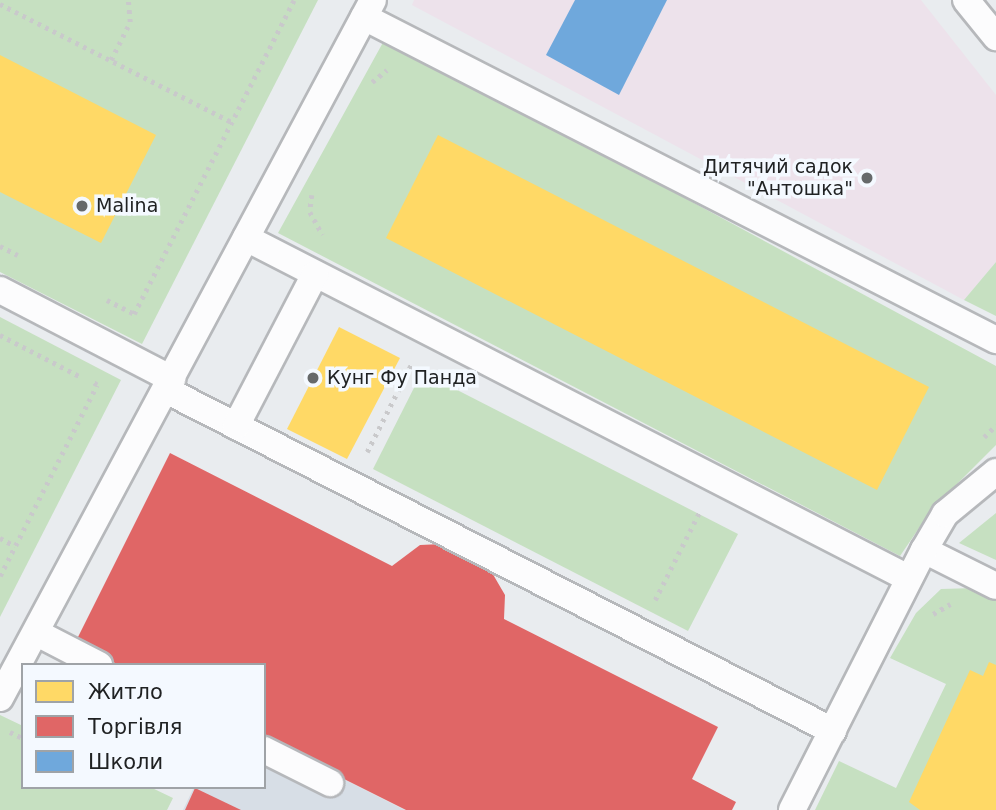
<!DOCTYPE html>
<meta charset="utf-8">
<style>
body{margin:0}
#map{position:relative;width:996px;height:810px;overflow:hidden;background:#e9ecef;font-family:"DejaVu Sans",sans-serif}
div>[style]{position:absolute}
.built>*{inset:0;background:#d7dee6}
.education>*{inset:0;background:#ede2eb}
.green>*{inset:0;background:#c6e0c1}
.homes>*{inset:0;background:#ffd966}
.shops>*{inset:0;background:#e06666}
.schools>*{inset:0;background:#6fa8dc}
.path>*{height:4.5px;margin-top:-2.25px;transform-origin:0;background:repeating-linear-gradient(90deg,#c9c9cb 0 3.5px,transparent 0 8.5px)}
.roads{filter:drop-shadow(2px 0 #b6b8bb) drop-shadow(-2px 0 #b6b8bb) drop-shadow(0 2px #b6b8bb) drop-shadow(0 -2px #b6b8bb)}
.lane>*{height:26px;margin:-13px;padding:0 13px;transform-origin:13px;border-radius:13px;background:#fcfcfd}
.dots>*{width:19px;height:19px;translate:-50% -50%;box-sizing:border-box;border:4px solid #f4f9ff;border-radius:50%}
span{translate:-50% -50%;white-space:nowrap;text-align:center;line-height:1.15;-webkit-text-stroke:7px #f4f9ff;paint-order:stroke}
.poi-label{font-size:19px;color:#202223}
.right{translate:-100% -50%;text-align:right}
.left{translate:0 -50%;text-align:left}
.legend{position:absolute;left:21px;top:663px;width:245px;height:126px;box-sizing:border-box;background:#f4f9ff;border:2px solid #9fa3a7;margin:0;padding:9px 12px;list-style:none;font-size:21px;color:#202223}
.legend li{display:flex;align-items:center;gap:14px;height:35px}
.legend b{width:35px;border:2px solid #9fa3a7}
</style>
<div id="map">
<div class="built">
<i style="clip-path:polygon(264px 739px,405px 810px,183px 810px,194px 787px,264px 787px)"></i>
</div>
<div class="education">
<i style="clip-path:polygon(414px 0,921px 0,996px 95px,996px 262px,964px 300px,412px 5px)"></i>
</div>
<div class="green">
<i style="clip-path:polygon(0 0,318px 0,142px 344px,0 272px)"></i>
<i style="clip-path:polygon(386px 37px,996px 366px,996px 445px,932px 509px,900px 556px,278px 233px)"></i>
<i style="clip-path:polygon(996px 262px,996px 316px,964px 300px)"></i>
<i style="clip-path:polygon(0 317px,121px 380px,0 617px)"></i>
<i style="clip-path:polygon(422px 372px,738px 534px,688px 631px,373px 469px)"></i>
<i style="clip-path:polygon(996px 513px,996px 560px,959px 543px)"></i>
<i style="clip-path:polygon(975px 588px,996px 598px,996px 810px,815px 810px,839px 761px,896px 788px,946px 684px,890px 658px,916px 613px,941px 589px)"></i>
<i style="clip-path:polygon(0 715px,23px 726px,23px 787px,150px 787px,173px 798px,167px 810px,0 810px)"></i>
</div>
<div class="homes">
<i style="clip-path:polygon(0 55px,156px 135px,101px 243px,0 192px)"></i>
<i style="clip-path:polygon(438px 135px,929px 387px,877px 490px,386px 238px)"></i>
<i style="clip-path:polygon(339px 327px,400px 358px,347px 459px,287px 429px)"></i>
<i style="clip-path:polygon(989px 662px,996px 665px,996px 810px,920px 810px,909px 802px,970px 670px,983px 676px)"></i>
</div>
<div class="shops">
<i style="clip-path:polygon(170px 453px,392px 566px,420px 545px,442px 544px,484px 559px,505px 595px,504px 619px,718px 727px,692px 779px,736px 802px,732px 810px,406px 810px,264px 739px,264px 665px,119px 665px,75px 643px)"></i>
<i style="clip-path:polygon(195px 788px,241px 810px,185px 810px)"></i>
</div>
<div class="schools">
<i style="clip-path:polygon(575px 0,667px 0,619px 95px,546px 55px)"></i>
</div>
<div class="path">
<i style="left:0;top:4px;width:260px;rotate:27deg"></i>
<i style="left:111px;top:60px;width:42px;rotate:-63.4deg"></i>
<i style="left:130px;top:22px;width:22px;rotate:-95deg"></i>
<i style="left:372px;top:82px;width:19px;rotate:-39deg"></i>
<i style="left:312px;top:195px;width:17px;rotate:97deg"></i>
<i style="left:310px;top:212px;width:26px;rotate:61deg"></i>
<i style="left:0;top:246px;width:20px;rotate:27deg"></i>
<i style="left:107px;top:300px;width:30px;rotate:27deg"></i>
<i style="left:134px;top:314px;width:352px;rotate:-63deg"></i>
<i style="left:0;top:335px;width:93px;rotate:27.4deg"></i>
<i style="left:984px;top:437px;width:17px;rotate:-45deg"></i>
<i style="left:367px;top:452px;width:100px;rotate:-63.2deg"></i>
<i style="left:0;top:538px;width:17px;rotate:28deg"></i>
<i style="left:0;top:576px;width:214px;rotate:-63.1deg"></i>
<i style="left:97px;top:385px;width:4px;rotate:-146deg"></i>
<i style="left:655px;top:600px;width:100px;rotate:-63.2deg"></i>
<i style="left:933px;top:614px;width:20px;rotate:-30deg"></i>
<i style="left:10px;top:732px;width:14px;rotate:25deg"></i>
</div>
<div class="roads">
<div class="lane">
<i style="left:966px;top:0;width:48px;rotate:51deg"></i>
<i style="left:364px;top:17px;width:710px;rotate:27.07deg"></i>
<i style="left:246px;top:238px;width:744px;rotate:27.18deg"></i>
<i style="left:0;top:290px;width:194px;rotate:27.4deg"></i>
<i style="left:166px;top:390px;width:749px;rotate:27.08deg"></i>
<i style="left:236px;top:426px;width:171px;rotate:-62.5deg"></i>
<i style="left:924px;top:550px;width:80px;rotate:26.6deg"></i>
<i style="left:37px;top:633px;width:70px;rotate:27.3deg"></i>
<i style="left:0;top:698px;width:791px;rotate:-61.88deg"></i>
<i style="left:264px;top:750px;width:74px;rotate:26.6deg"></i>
<i style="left:792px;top:810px;width:292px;rotate:-63.1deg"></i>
<i style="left:924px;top:550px;width:42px;rotate:-59.7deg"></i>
<i style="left:945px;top:514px;width:66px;rotate:-39.5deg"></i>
</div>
</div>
<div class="dots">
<i style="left:867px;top:178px;background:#66696a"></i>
<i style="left:82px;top:206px;background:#66696a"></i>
<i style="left:313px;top:378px;background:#66696a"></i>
</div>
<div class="poi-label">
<span class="right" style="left:853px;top:178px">Дитячий садок<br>"Антошка"</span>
<span class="left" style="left:96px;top:206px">Malina</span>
<span class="left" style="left:327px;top:378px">Кунг Фу Панда</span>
</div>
<ul class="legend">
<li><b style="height:19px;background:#ffd966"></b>Житло</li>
<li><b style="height:19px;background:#e06666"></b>Торгівля</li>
<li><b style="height:19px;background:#6fa8dc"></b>Школи</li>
</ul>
</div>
